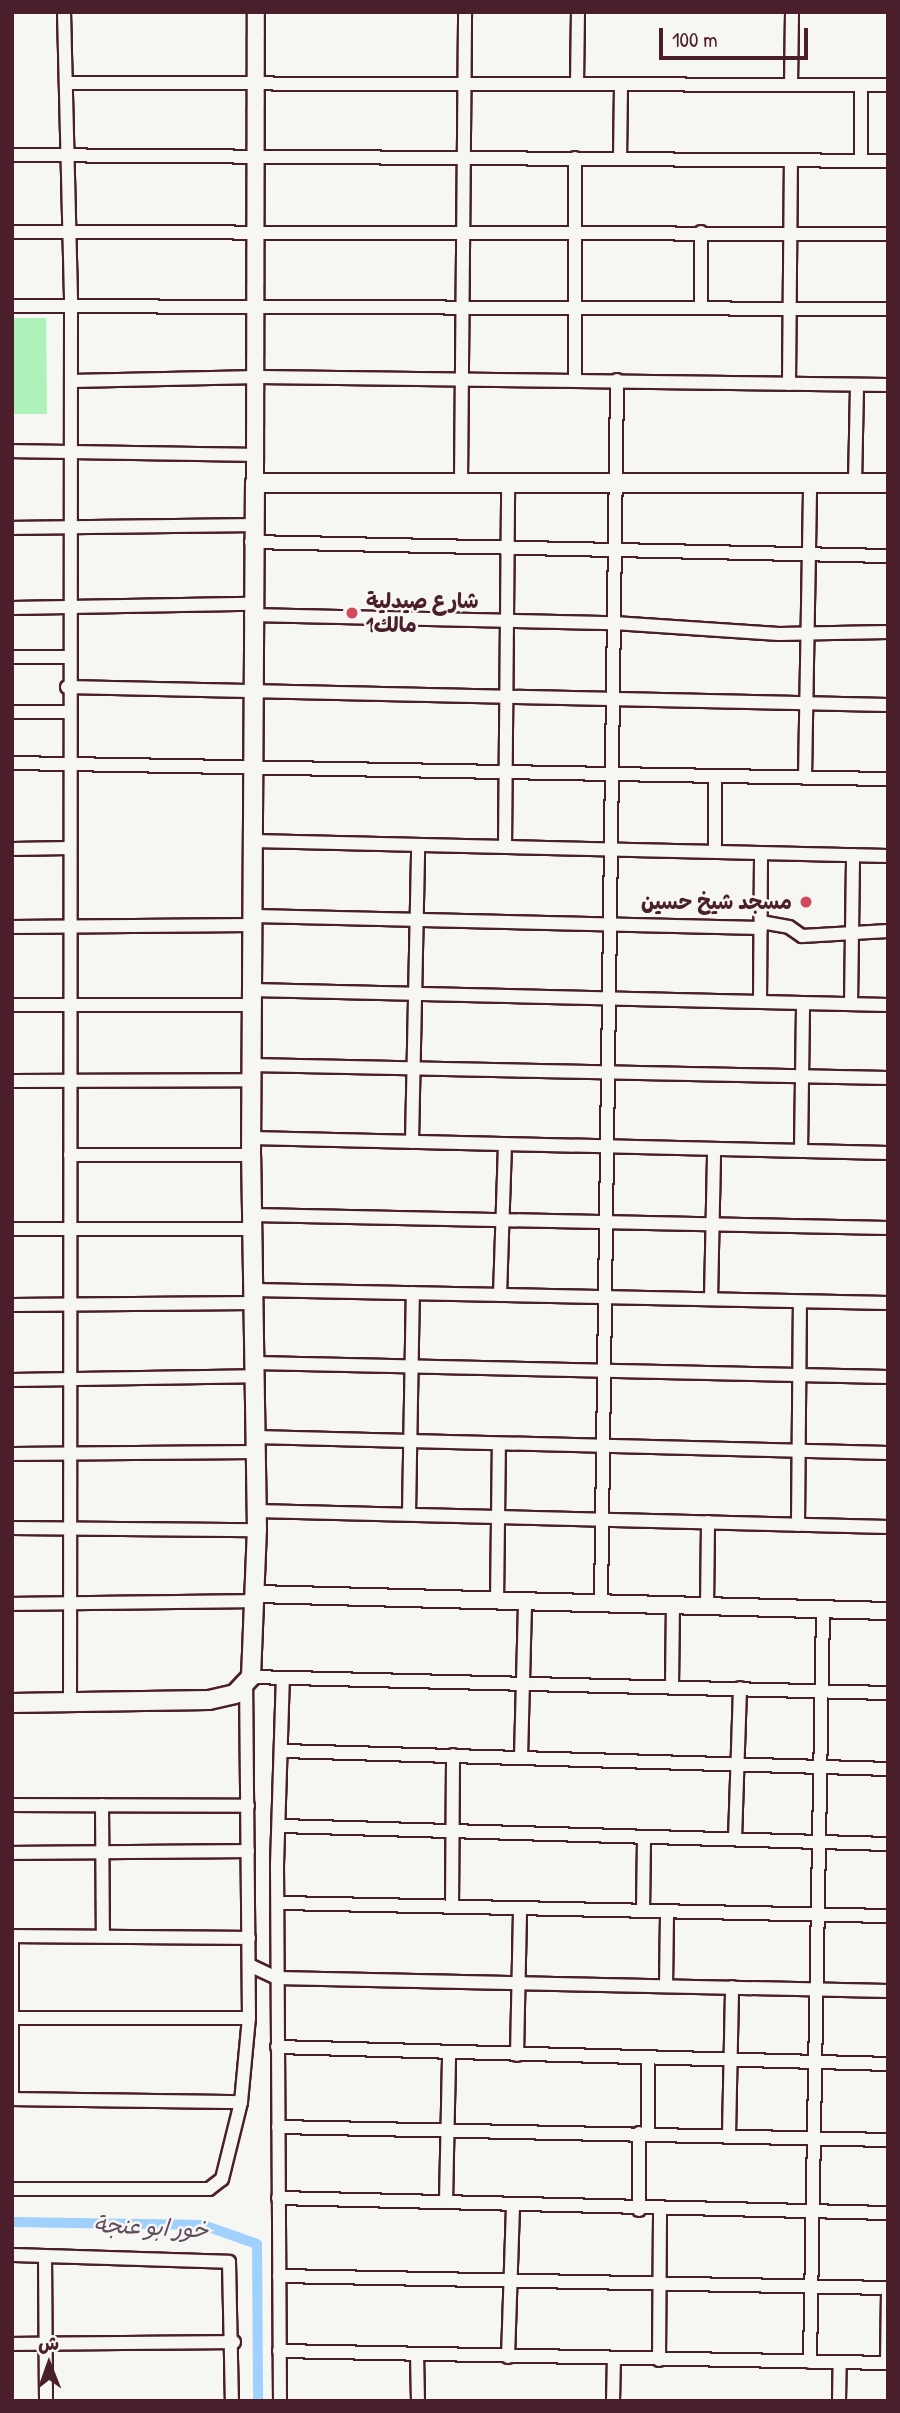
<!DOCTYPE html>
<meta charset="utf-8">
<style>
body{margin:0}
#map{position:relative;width:900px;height:2413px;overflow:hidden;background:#f6f6f2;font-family:"Patrick Hand","Playpen Sans Arabic",sans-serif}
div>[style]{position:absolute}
.green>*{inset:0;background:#aff1ba}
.canal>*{height:10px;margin:-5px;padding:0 5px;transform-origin:5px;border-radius:5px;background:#9fd1fc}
.roads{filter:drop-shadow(2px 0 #4a1f2b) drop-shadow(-2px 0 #4a1f2b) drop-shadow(0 2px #4a1f2b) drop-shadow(0 -2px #4a1f2b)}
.minor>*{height:12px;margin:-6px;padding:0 6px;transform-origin:6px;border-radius:6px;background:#f6f6f2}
.tertiary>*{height:16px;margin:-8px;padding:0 8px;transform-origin:8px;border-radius:8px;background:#f6f6f2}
.secondary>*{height:18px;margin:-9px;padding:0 9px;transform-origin:9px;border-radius:9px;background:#f6f6f2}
.dots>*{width:19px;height:19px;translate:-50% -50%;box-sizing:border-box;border:4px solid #f6f6f2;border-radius:50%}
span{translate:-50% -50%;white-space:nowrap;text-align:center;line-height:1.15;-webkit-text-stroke:5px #f6f6f2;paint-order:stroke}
.poi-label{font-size:21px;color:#4a1f2b;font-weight:700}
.left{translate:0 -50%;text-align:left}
.right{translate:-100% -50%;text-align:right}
.water-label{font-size:23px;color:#5f4c5f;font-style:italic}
.frame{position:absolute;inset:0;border:14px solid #4a1f2b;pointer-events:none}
.north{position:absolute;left:14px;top:2329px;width:70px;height:70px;-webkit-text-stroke:5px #f6f6f2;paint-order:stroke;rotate:359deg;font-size:19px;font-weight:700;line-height:28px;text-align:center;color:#4a1f2b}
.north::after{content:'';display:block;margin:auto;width:24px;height:32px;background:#4a1f2b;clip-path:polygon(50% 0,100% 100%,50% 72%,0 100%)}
.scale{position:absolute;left:659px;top:28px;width:149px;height:32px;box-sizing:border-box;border:4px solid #4a1f2b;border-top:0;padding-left:9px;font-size:21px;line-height:24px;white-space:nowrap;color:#4a1f2b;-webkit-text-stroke:5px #f6f6f2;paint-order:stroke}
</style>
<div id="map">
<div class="green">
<i style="clip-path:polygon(12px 318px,46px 318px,47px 414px,12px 414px)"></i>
</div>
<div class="canal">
<i style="left:12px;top:2222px;width:191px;rotate:0.9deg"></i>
<i style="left:203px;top:2225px;width:57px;rotate:19.4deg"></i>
<i style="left:257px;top:2244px;width:157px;rotate:89.6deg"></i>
</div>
<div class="roads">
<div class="minor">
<i style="left:64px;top:12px;width:293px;rotate:88.6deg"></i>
<i style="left:71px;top:305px;width:1397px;rotate:90.04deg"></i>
<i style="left:66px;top:83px;width:822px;rotate:0.14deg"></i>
<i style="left:577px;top:83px;width:71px;rotate:-89.2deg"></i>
<i style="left:791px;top:85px;width:73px;rotate:-89.2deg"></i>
<i style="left:12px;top:155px;width:876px;rotate:0.39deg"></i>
<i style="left:620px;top:159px;width:75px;rotate:-89.2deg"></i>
<i style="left:861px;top:161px;width:75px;rotate:-90deg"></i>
<i style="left:12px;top:232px;width:876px;rotate:0.13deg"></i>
<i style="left:12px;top:306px;width:876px;rotate:0.2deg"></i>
<i style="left:701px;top:308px;width:76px;rotate:-90deg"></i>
<i style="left:575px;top:380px;width:222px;rotate:-90deg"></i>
<i style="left:71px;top:381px;width:188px;rotate:-1.2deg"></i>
<i style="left:259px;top:377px;width:629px;rotate:0.73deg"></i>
<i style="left:789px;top:384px;width:223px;rotate:-89.5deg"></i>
<i style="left:12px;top:451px;width:244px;rotate:0.9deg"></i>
<i style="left:461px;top:480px;width:468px;rotate:-89.5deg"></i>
<i style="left:855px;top:483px;width:98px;rotate:-88.8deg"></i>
<i style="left:12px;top:528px;width:240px;rotate:-0.7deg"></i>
<i style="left:251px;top:542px;width:637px;rotate:1.26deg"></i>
<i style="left:12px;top:608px;width:240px;rotate:-1deg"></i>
<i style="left:251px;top:615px;width:363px;rotate:1.3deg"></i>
<i style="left:614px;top:623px;width:165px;rotate:3.8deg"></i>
<i style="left:779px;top:634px;width:109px;rotate:-1.1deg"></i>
<i style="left:12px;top:657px;width:55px"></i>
<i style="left:67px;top:687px;width:821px;rotate:1.26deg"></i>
<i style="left:12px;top:712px;width:56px"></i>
<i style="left:12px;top:763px;width:876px;rotate:1.05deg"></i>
<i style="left:805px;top:778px;width:295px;rotate:-89deg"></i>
<i style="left:254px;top:841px;width:634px;rotate:1.36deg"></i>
<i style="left:505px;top:847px;width:367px;rotate:-89.5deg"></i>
<i style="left:12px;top:849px;width:57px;rotate:-1deg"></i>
<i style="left:715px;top:851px;width:75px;rotate:-90deg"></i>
<i style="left:254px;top:916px;width:507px;rotate:1.36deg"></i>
<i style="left:761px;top:922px;width:28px;rotate:10deg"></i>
<i style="left:789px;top:927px;width:16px;rotate:35deg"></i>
<i style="left:802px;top:936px;width:86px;rotate:-3.3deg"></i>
<i style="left:12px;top:927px;width:241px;rotate:-0.5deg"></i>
<i style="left:252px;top:990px;width:636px;rotate:1.35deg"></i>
<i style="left:760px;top:1001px;width:148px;rotate:-89.6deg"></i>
<i style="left:851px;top:1004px;width:149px;rotate:-89.2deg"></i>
<i style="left:12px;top:1005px;width:239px"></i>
<i style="left:251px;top:1065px;width:637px;rotate:1.17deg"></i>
<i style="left:12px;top:1081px;width:239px;rotate:-0.2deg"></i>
<i style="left:251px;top:1138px;width:637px;rotate:1.35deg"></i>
<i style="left:412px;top:1142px;width:297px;rotate:-88.8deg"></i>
<i style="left:801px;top:1151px;width:148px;rotate:-89.2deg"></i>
<i style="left:70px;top:1155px;width:181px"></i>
<i style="left:253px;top:1215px;width:635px;rotate:1.17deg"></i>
<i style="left:12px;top:1229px;width:241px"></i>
<i style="left:254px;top:1290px;width:634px;rotate:1.17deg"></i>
<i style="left:500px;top:1295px;width:149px;rotate:-88.1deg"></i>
<i style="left:711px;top:1299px;width:149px;rotate:-88.8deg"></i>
<i style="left:12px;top:1305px;width:242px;rotate:-0.5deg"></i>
<i style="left:255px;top:1363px;width:633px;rotate:1.27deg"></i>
<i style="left:12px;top:1380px;width:243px;rotate:-0.9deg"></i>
<i style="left:255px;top:1437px;width:633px;rotate:1.45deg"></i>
<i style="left:12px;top:1454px;width:243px;rotate:-0.5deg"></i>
<i style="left:256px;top:1511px;width:632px;rotate:1.45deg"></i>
<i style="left:409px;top:1514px;width:221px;rotate:-89deg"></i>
<i style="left:798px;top:1525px;width:223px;rotate:-89.5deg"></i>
<i style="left:12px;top:1528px;width:245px;rotate:0.5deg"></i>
<i style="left:497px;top:1601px;width:157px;rotate:-89.3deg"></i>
<i style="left:12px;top:1604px;width:244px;rotate:-0.7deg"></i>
<i style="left:601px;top:1604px;width:1224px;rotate:-89.25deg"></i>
<i style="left:707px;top:1607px;width:85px;rotate:-89.3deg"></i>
<i style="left:251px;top:1677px;width:637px;rotate:1.44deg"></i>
<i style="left:672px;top:1685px;width:79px;rotate:-89.3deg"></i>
<i style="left:283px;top:1751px;width:605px;rotate:1.7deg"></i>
<i style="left:521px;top:1757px;width:155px;rotate:-88.5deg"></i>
<i style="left:12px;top:1805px;width:236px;rotate:0.2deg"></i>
<i style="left:102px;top:1805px;width:130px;rotate:89.6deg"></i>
<i style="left:281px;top:1826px;width:607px;rotate:1.7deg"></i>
<i style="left:735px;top:1839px;width:151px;rotate:-88.1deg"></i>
<i style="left:12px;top:1853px;width:236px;rotate:-0.5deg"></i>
<i style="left:281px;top:1903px;width:607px;rotate:1.23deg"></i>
<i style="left:452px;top:1906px;width:151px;rotate:-89.6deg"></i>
<i style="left:643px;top:1911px;width:74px;rotate:-89.2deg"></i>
<i style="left:12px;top:1936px;width:237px;rotate:0.5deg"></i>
<i style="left:249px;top:1965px;width:31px;rotate:25deg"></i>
<i style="left:277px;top:1978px;width:611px;rotate:1.22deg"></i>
<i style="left:666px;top:1986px;width:74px;rotate:-89.2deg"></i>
<i style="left:12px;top:2018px;width:237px"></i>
<i style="left:277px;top:2047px;width:611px;rotate:1.59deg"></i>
<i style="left:517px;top:2055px;width:147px;rotate:-88.8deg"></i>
<i style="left:12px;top:2099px;width:163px;rotate:-90deg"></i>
<i style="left:15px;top:2099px;width:226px;rotate:0.8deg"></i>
<i style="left:278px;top:2127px;width:610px;rotate:1.22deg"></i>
<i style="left:639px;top:2133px;width:77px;rotate:90deg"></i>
<i style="left:648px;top:2134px;width:76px;rotate:-90deg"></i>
<i style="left:729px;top:2135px;width:148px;rotate:-88.8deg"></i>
<i style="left:12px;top:2189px;width:197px"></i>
<i style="left:209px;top:2189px;width:16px;rotate:-38deg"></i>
<i style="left:222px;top:2179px;width:79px;rotate:-76.1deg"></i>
<i style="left:241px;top:2102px;width:84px;rotate:-84.6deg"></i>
<i style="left:249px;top:2018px;width:332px;rotate:-90.5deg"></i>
<i style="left:278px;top:2198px;width:610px;rotate:1.41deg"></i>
<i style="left:446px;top:2202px;width:148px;rotate:-88.8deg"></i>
<i style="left:12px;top:2255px;width:217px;rotate:1.8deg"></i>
<i style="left:229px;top:2262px;width:139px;rotate:88.8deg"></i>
<i style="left:45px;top:2256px;width:145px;rotate:89.6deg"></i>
<i style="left:279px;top:2276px;width:609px;rotate:1.13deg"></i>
<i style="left:12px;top:2344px;width:222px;rotate:-0.5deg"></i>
<i style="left:279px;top:2351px;width:609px;rotate:1.13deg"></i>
<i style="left:417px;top:2354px;width:47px;rotate:88.8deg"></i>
<i style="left:508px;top:2357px;width:152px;rotate:-88.1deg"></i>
<i style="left:659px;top:2360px;width:150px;rotate:-89.6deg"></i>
<i style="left:810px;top:2362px;width:753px;rotate:-89.01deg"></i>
<i style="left:887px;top:2363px;width:68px;rotate:-89.2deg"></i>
<i style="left:280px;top:2401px;width:536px;rotate:-90.32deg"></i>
<i style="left:277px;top:1865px;width:186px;rotate:-88.2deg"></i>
<i style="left:613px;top:2401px;width:43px;rotate:-88.7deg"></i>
<i style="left:839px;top:2401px;width:39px;rotate:-89deg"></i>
</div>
<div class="tertiary">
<i style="left:255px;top:483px;width:471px;rotate:-89.9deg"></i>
<i style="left:256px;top:1594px;width:632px;rotate:1.54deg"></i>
</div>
<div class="secondary">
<i style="left:12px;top:1703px;width:197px;rotate:-0.9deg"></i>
<i style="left:209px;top:1700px;width:27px;rotate:-13deg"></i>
<i style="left:235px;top:1694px;width:23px;rotate:-47deg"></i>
<i style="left:251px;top:1677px;width:147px;rotate:-87.7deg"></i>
<i style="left:257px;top:1530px;width:375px;rotate:-90.9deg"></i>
<i style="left:251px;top:1155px;width:672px;rotate:-89.66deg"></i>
<i style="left:255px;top:483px;width:633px"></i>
</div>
</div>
<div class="dots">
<i style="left:352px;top:613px;background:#d1495b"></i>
<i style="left:806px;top:902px;background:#d1495b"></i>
</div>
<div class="poi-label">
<span class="left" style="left:366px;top:613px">شارع صيدلية<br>مالك1</span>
<span class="right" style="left:792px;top:902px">مسجد شيخ حسين</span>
</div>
<div class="water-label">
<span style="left:151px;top:2227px;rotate:3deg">خور ابو عنجة</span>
</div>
<div class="frame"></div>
<div class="north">ش</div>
<div class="scale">100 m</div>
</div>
